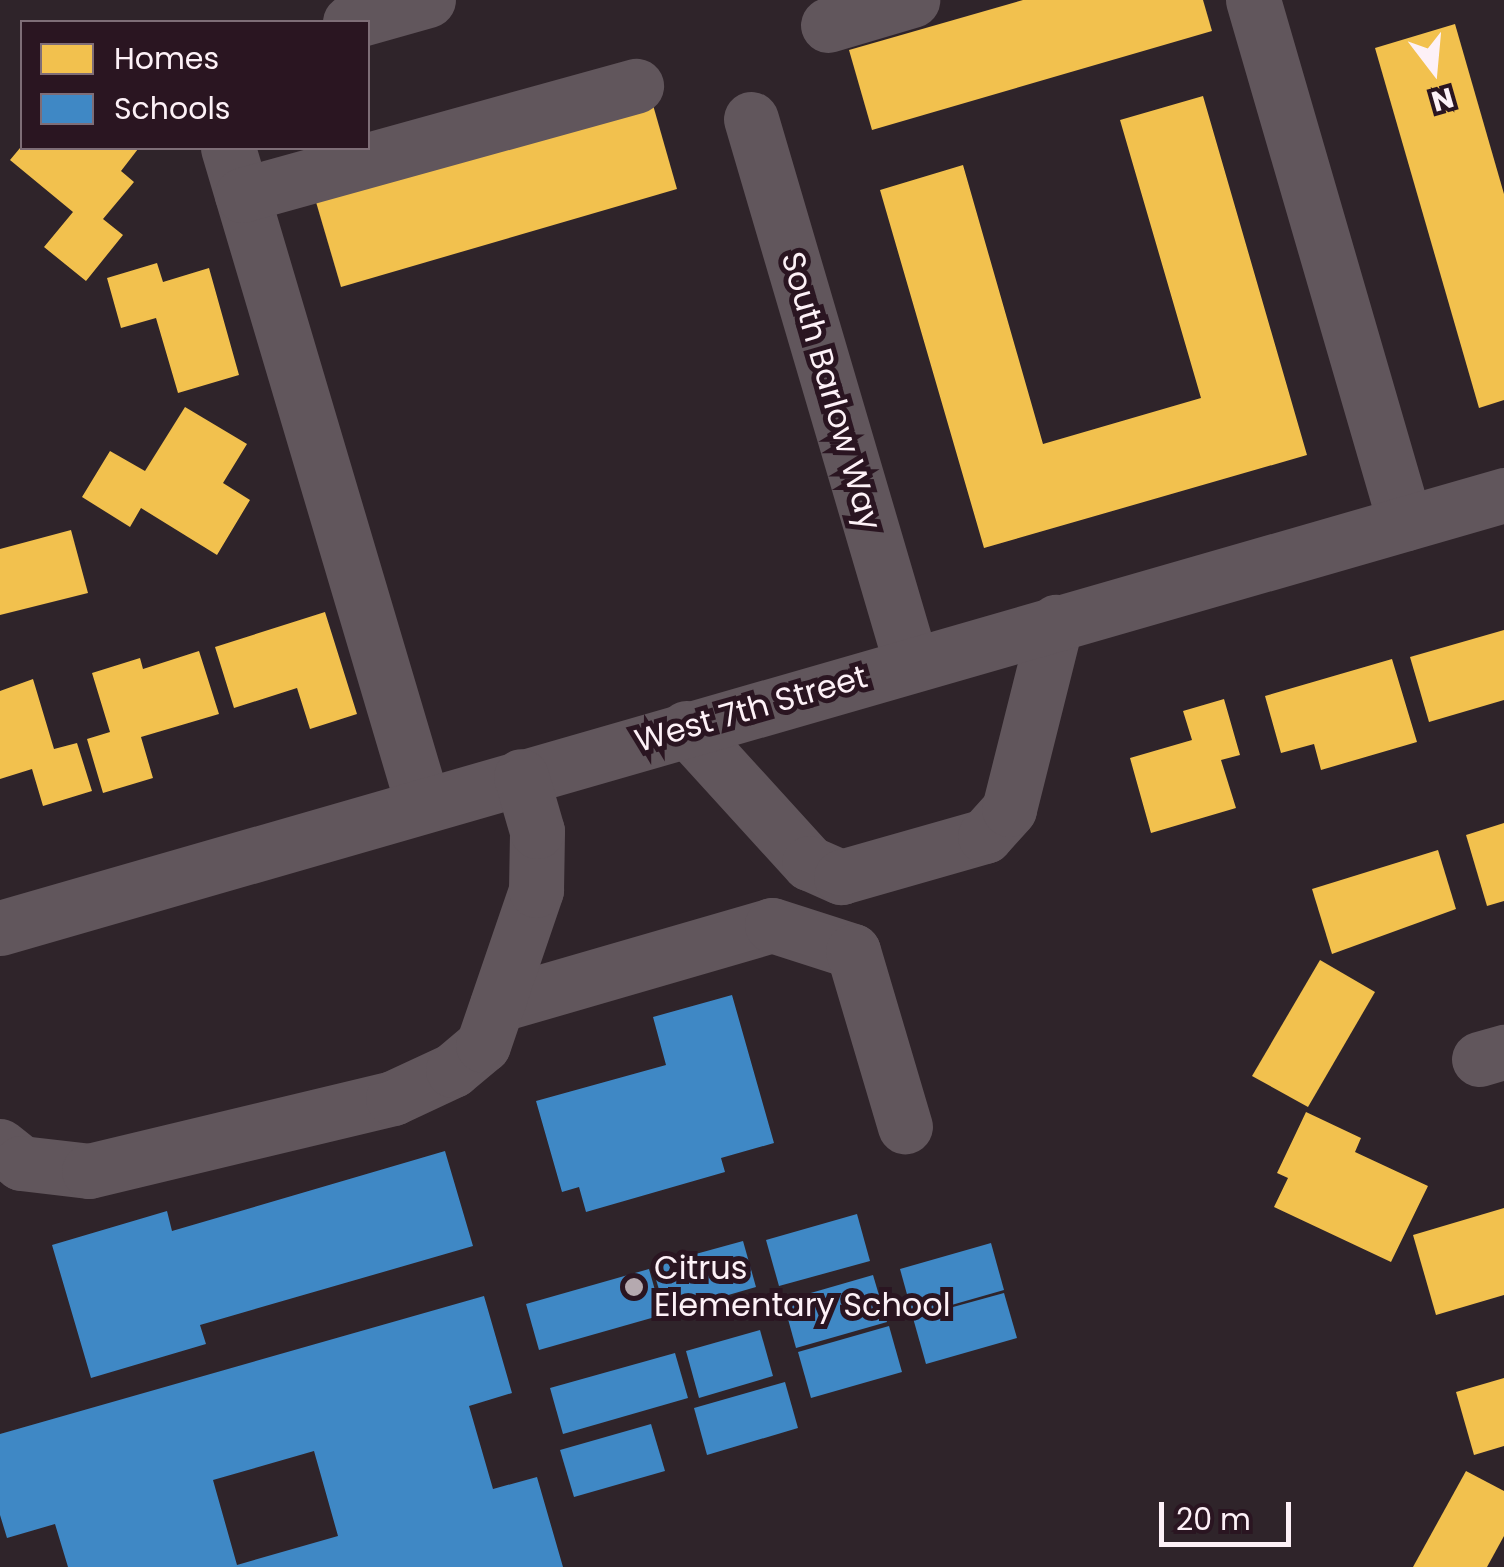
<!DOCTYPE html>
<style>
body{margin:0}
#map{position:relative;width:1504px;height:1567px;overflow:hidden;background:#2f242a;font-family:Poppins,sans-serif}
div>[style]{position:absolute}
.homes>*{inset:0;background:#f2c14e}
.schools>*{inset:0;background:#3f88c5}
.minor>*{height:55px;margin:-27.5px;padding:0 27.5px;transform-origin:27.5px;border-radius:27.5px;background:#61565c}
.dots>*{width:28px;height:28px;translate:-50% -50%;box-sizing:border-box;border:5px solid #2a1521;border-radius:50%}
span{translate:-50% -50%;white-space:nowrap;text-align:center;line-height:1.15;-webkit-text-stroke:10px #2a1521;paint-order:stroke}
.street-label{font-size:32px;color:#fdf1f7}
.poi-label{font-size:32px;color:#fdf1f7}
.left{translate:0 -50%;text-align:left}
.legend{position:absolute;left:20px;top:20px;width:350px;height:130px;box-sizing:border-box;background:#2a1521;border:2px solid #7e6d77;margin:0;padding:12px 18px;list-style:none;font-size:30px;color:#fdf1f7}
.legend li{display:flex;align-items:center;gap:20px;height:50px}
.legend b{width:50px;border:2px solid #7e6d77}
.north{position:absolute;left:1384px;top:20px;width:100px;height:100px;-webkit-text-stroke:8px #2a1521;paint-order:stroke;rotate:164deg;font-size:28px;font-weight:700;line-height:40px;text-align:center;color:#fdf1f7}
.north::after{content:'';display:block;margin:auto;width:35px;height:45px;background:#fdf1f7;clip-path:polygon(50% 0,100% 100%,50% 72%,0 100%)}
.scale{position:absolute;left:1159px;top:1502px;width:132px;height:45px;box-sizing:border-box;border:5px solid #fdf1f7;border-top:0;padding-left:12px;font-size:30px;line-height:35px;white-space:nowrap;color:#fdf1f7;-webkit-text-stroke:8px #2a1521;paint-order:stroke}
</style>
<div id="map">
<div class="homes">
<i style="clip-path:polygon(1023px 0,1203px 0,1212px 31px,872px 130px,849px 50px)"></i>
<i style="clip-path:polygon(1455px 24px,1504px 194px,1504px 400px,1479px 408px,1375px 48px)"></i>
<i style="clip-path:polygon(1203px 96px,1307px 455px,984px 548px,880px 190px,963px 165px,1043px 444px,1201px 398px,1120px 120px)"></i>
<i style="clip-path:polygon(653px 105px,677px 189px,341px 287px,316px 202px)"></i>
<i style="clip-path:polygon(20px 148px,138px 149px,121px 171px,134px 182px,103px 219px,123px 235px,86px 281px,44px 247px,73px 212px,10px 160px)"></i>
<i style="clip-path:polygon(157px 263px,163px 282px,209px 268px,239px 375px,178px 393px,156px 318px,121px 328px,107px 278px)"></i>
<i style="clip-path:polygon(185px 407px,247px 444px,223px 483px,250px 500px,217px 555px,141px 508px,130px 527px,82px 497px,110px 451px,145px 471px)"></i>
<i style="clip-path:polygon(71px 530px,88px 593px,0 615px,0 549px)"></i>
<i style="clip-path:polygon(325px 612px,357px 714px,310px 729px,297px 688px,234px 708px,215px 647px)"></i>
<i style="clip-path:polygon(1504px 630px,1504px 700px,1429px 722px,1410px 657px)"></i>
<i style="clip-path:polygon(199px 651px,219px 714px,141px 737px,153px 778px,103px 793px,87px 739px,110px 732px,92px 673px,140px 658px,143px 669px)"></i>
<i style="clip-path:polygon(1392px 659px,1417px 742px,1321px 770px,1314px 744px,1281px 753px,1265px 696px)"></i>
<i style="clip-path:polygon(33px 679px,54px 749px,77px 743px,92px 791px,43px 806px,32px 769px,0 779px,0 691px)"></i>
<i style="clip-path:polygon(1224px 699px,1240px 755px,1221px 760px,1236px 808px,1151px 833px,1130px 758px,1192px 740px,1183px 711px)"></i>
<i style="clip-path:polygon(1504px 823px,1504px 901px,1487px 906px,1466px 835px)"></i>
<i style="clip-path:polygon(1438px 850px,1456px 909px,1332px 954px,1312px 889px)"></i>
<i style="clip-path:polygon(1320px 960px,1375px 992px,1308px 1107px,1252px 1076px)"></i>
<i style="clip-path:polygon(1306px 1112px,1361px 1138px,1355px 1152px,1428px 1186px,1391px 1262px,1274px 1207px,1288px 1178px,1277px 1173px)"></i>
<i style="clip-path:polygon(1504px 1208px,1504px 1295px,1436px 1315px,1413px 1235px)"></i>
<i style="clip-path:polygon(1504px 1378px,1504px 1446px,1474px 1455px,1456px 1392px)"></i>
<i style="clip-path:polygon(1466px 1471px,1504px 1491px,1504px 1536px,1487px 1567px,1413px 1567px)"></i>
</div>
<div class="schools">
<i style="clip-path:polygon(732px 995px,774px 1143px,721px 1158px,725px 1172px,586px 1212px,579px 1187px,562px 1192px,536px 1101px,666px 1065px,653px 1017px)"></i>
<i style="clip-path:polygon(445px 1151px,473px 1246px,200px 1325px,206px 1344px,91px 1378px,52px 1245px,167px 1211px,172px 1231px)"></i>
<i style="clip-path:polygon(857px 1214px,870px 1261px,779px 1286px,766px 1240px)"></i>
<i style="clip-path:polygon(743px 1241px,756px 1287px,666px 1313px,652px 1266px)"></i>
<i style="clip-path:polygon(991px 1243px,1004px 1290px,913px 1316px,900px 1269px)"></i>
<i style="clip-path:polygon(649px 1269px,662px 1315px,539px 1350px,526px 1304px)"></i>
<i style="clip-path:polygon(873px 1275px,887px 1322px,796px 1348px,783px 1301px)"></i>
<i style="clip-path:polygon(1004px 1293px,1017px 1338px,926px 1364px,913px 1318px)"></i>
<i style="clip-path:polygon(evenodd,484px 1296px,512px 1393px,469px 1406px,493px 1489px,537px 1477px,563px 1567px,68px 1567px,55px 1524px,7px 1538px,0 1515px,0 1434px,484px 1296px,314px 1451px,338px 1536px,237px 1565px,213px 1480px,314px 1451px)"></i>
<i style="clip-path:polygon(889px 1326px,902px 1372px,811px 1398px,798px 1352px)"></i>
<i style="clip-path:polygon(760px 1330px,773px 1376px,699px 1398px,686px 1351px)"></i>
<i style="clip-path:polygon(675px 1353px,688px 1398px,563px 1434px,550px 1388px)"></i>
<i style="clip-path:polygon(785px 1382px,798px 1428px,707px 1455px,694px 1408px)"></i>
<i style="clip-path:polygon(651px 1424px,665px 1471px,574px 1497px,560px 1450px)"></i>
</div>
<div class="minor">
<i style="left:1253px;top:0;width:545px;rotate:73.79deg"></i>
<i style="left:350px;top:22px;width:81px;rotate:-15.8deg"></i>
<i style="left:828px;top:25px;width:88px;rotate:-16.6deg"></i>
<i style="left:751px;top:119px;width:567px;rotate:73.61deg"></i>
<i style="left:228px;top:148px;width:685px;rotate:73.47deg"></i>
<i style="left:242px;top:195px;width:409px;rotate:-15.5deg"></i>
<i style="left:686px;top:728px;width:183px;rotate:47.7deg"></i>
<i style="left:809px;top:863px;width:35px;rotate:24deg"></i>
<i style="left:841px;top:877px;width:150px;rotate:-15.9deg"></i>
<i style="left:985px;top:836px;width:36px;rotate:-48deg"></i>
<i style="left:1009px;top:809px;width:193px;rotate:-75.9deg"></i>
<i style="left:0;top:928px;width:1565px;rotate:-16.06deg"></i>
<i style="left:497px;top:1005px;width:286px;rotate:-16.2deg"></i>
<i style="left:772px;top:925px;width:85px;rotate:17.8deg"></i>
<i style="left:853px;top:951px;width:183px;rotate:73.5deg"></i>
<i style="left:1479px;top:1059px;width:26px;rotate:-16deg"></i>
<i style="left:0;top:1146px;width:27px;rotate:39deg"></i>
<i style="left:21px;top:1163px;width:68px;rotate:6.7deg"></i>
<i style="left:89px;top:1171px;width:313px;rotate:-13.5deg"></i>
<i style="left:393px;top:1098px;width:66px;rotate:-25deg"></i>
<i style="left:453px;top:1070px;width:39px;rotate:-40deg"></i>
<i style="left:483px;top:1045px;width:164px;rotate:-71.1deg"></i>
<i style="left:536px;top:890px;width:59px;rotate:-89deg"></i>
<i style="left:537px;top:831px;width:57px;rotate:-106.2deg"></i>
</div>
<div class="dots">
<i style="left:634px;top:1287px;background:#b5a9af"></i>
</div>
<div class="street-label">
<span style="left:831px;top:391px;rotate:74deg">South Barlow Way</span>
<span style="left:751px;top:709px;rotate:-16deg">West 7th Street</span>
</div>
<div class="poi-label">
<span class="left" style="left:654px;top:1287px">Citrus<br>Elementary School</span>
</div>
<ul class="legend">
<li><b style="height:28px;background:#f2c14e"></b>Homes</li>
<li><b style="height:28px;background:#3f88c5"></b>Schools</li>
</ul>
<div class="north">N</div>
<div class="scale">20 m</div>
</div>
